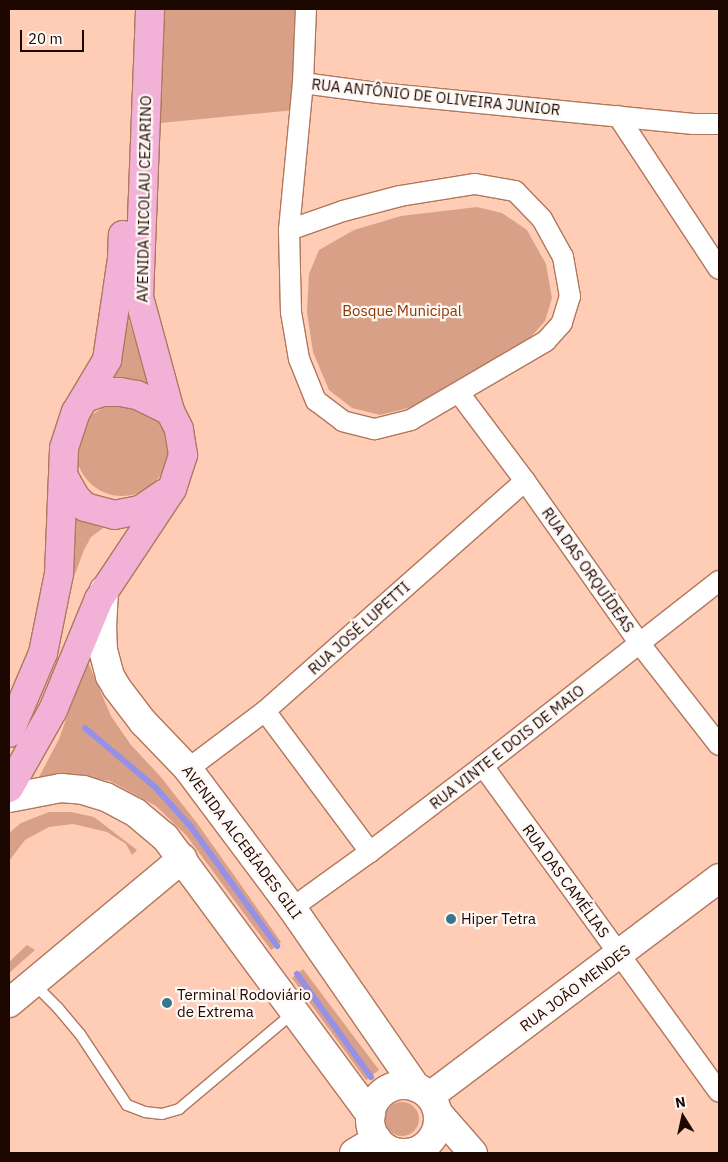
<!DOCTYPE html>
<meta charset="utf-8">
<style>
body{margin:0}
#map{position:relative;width:728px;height:1162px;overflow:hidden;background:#ffccb5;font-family:"IBM Plex Sans",sans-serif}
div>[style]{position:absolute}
.green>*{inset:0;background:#d8a187}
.round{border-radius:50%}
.stream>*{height:6px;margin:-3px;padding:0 3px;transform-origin:3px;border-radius:3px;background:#9690e7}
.roads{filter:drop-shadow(1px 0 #b1775c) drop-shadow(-1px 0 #b1775c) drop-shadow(0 1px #b1775c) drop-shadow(0 -1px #b1775c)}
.lane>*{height:10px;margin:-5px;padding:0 5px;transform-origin:5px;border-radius:5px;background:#fff}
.street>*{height:20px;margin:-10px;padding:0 10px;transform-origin:10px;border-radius:10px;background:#fff}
.secondary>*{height:28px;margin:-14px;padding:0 14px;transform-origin:14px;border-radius:14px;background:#fff}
.secondary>.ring{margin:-14px;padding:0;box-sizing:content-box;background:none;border:28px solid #fff;border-radius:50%}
.primary>*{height:28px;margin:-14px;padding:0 14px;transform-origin:14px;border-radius:14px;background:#f2b1d7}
.dots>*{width:14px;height:14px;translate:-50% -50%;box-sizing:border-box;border:2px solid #fff8f5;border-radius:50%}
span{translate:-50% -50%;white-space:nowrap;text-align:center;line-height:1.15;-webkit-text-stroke:4.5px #fff8f5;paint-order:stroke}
.street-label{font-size:15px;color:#1d0801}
.park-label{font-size:15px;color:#893800}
.poi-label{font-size:15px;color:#1d0801}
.left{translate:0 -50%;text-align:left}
.frame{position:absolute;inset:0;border:10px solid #1d0801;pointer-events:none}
.north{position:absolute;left:658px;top:1092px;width:50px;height:50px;-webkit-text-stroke:4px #fff8f5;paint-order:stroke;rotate:350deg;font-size:14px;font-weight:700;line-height:20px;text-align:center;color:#1d0801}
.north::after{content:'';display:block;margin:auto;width:18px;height:22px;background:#1d0801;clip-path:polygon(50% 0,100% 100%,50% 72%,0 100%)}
.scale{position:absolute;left:20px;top:30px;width:64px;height:22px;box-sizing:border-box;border:2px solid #1d0801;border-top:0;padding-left:6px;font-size:15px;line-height:18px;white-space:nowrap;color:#1d0801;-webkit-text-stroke:4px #fff8f5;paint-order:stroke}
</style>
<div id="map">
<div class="green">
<i style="clip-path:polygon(162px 9px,308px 9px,295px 110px,160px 123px)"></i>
<i style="clip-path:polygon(477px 207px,502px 213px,527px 230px,546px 264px,552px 298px,545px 321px,531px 337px,449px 392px,412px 407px,380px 415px,352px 408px,329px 390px,313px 352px,307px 312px,309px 274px,319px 250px,354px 230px,401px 216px)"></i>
<i style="clip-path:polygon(124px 295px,130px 324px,149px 385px,134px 382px,105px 385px)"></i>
<i class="round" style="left:76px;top:404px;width:92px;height:92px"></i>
<i style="clip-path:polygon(65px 512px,103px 528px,91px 537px,84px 550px,46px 652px,12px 722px)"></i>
<i style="clip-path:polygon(87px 660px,111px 716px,131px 745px,160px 776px,197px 823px,281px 942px,271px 950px,186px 835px,156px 806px,110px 781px,80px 776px,37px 781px,59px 739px)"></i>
<i style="clip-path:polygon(49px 812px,71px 812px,94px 817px,137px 850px,132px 855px,126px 844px,107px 832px,73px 824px,49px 827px,25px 840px,9px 861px,9px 833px,21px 823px)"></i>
<i style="clip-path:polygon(27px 945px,35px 950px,9px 973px,9px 962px)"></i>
<i style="clip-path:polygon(303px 969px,379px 1070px,366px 1080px,292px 978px)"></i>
<i class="round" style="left:385px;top:1102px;width:34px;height:34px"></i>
</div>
<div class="stream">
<i style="left:85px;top:728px;width:92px;rotate:40.1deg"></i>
<i style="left:155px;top:787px;width:54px;rotate:48deg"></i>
<i style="left:191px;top:827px;width:147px;rotate:54.1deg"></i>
<i style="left:297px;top:974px;width:127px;rotate:54.3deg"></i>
</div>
<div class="roads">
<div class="lane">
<i style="left:34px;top:984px;width:34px;rotate:45deg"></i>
<i style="left:58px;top:1008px;width:34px;rotate:50deg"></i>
<i style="left:80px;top:1034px;width:85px;rotate:56.5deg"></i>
<i style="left:127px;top:1105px;width:19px;rotate:21deg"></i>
<i style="left:145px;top:1112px;width:17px;rotate:7deg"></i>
<i style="left:162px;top:1114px;width:18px;rotate:-16deg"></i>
<i style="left:179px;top:1109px;width:150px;rotate:-40.1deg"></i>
</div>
<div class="street">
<i style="left:303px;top:83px;width:74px;rotate:-87.7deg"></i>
<i style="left:618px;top:116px;width:183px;rotate:56.6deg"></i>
<i style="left:289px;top:230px;width:57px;rotate:-19.4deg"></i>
<i style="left:343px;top:211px;width:59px;rotate:-14.7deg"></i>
<i style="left:400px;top:196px;width:76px;rotate:-9.1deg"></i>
<i style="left:475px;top:184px;width:41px;rotate:9.9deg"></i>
<i style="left:515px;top:191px;width:39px;rotate:46deg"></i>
<i style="left:542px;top:219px;width:43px;rotate:61.1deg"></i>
<i style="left:563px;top:257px;width:40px;rotate:80deg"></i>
<i style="left:570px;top:296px;width:28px;rotate:107deg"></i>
<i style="left:562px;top:323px;width:24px;rotate:132deg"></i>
<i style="left:546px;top:341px;width:156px;rotate:149.7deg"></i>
<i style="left:411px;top:420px;width:38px;rotate:166deg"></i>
<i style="left:374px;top:429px;width:32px;rotate:-166deg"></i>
<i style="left:343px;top:421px;width:34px;rotate:-143deg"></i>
<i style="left:316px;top:401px;width:45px;rotate:-112deg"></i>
<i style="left:299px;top:359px;width:48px;rotate:-99.7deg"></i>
<i style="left:291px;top:312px;width:82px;rotate:-91.4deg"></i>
<i style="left:289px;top:230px;width:148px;rotate:-84.6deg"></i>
<i style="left:303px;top:83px;width:76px;rotate:7.6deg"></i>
<i style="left:378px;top:93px;width:317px;rotate:5.6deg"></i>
<i style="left:693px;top:124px;width:26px"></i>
<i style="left:459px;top:393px;width:110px;rotate:53.1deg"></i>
<i style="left:525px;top:481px;width:199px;rotate:54.8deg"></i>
<i style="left:640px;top:644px;width:128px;rotate:52deg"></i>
<i style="left:265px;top:711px;width:176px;rotate:53.3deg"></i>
<i style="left:483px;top:766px;width:402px;rotate:54.1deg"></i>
<i style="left:188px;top:769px;width:96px;rotate:-37deg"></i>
<i style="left:265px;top:711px;width:347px;rotate:-41.5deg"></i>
<i style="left:292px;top:908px;width:96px;rotate:-35.7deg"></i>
<i style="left:370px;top:852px;width:142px;rotate:-37.3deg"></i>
<i style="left:483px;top:766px;width:300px;rotate:-38.1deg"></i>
</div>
<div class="secondary">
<i style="left:104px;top:590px;width:34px;rotate:93deg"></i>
<i style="left:102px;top:624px;width:26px;rotate:88deg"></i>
<i style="left:103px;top:650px;width:27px;rotate:75deg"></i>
<i style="left:110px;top:676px;width:14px;rotate:60deg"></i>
<i style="left:117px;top:688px;width:43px;rotate:52.6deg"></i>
<i style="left:143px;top:722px;width:65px;rotate:46.2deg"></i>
<i style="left:188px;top:769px;width:174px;rotate:53.2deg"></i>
<i style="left:292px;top:908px;width:218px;rotate:55.3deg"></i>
<i style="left:9px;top:798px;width:53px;rotate:-10.9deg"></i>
<i style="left:61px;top:788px;width:22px;rotate:5deg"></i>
<i style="left:83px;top:790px;width:24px;rotate:17deg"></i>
<i style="left:106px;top:797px;width:34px;rotate:28deg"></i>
<i style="left:136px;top:813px;width:38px;rotate:40deg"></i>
<i style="left:165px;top:837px;width:346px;rotate:53.5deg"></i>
<i style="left:9px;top:1003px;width:226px;rotate:-39.8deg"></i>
<i class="ring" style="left:370px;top:1085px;width:40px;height:40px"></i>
<i style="left:430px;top:1096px;width:362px;rotate:-37deg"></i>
<i style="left:438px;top:1113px;width:53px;rotate:48.8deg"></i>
<i style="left:354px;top:1153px;width:27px;rotate:-31deg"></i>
</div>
<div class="primary">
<i style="left:85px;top:398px;width:18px;rotate:-19deg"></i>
<i style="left:102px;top:392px;width:18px"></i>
<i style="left:120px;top:392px;width:17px;rotate:10deg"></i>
<i style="left:137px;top:395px;width:37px;rotate:26deg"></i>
<i style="left:63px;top:475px;width:25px;rotate:61deg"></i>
<i style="left:75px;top:497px;width:14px;rotate:45deg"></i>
<i style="left:85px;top:507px;width:30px;rotate:15deg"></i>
<i style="left:114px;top:515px;width:26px;rotate:-11deg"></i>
<i style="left:140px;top:510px;width:30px;rotate:-34deg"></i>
<i style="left:9px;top:733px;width:87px;rotate:-67deg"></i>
<i style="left:43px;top:653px;width:81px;rotate:-78.6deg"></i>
<i style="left:59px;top:574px;width:126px;rotate:-87.7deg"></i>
<i style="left:64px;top:448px;width:38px;rotate:-72deg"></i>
<i style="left:76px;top:412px;width:61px;rotate:-59.2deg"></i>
<i style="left:107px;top:360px;width:102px;rotate:-81.6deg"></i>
<i style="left:122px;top:259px;width:24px;rotate:-88deg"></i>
<i style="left:9px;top:788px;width:90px;rotate:-60.6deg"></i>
<i style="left:53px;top:710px;width:120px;rotate:-67.5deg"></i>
<i style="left:99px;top:599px;width:132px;rotate:-56.4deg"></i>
<i style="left:172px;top:489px;width:36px;rotate:-72deg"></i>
<i style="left:183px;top:455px;width:26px;rotate:-99deg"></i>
<i style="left:179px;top:429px;width:20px;rotate:-117deg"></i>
<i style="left:170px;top:411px;width:118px;rotate:-105.2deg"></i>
<i style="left:139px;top:297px;width:288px;rotate:-87.8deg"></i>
</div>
</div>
<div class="dots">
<i style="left:451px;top:919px;background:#39758c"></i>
<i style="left:167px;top:1003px;background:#39758c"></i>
</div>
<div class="street-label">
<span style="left:436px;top:97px;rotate:6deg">RUA ANTÔNIO DE OLIVEIRA JUNIOR</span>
<span style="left:144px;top:199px;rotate:-89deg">AVENIDA NICOLAU CEZARINO</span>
<span style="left:588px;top:570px;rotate:55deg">RUA DAS ORQUÍDEAS</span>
<span style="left:359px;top:628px;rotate:-42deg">RUA JOSÉ LUPETTI</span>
<span style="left:507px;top:747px;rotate:-38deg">RUA VINTE E DOIS DE MAIO</span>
<span style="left:242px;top:842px;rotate:53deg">AVENIDA ALCEBÍADES GILI</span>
<span style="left:566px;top:881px;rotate:54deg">RUA DAS CAMÉLIAS</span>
<span style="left:575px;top:988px;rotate:-37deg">RUA JOÃO MENDES</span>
</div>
<div class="park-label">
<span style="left:402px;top:311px">Bosque Municipal</span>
</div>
<div class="poi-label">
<span class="left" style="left:461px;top:919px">Hiper Tetra</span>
<span class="left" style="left:177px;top:1003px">Terminal Rodoviário<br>de Extrema</span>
</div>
<div class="frame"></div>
<div class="north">N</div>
<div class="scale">20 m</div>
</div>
